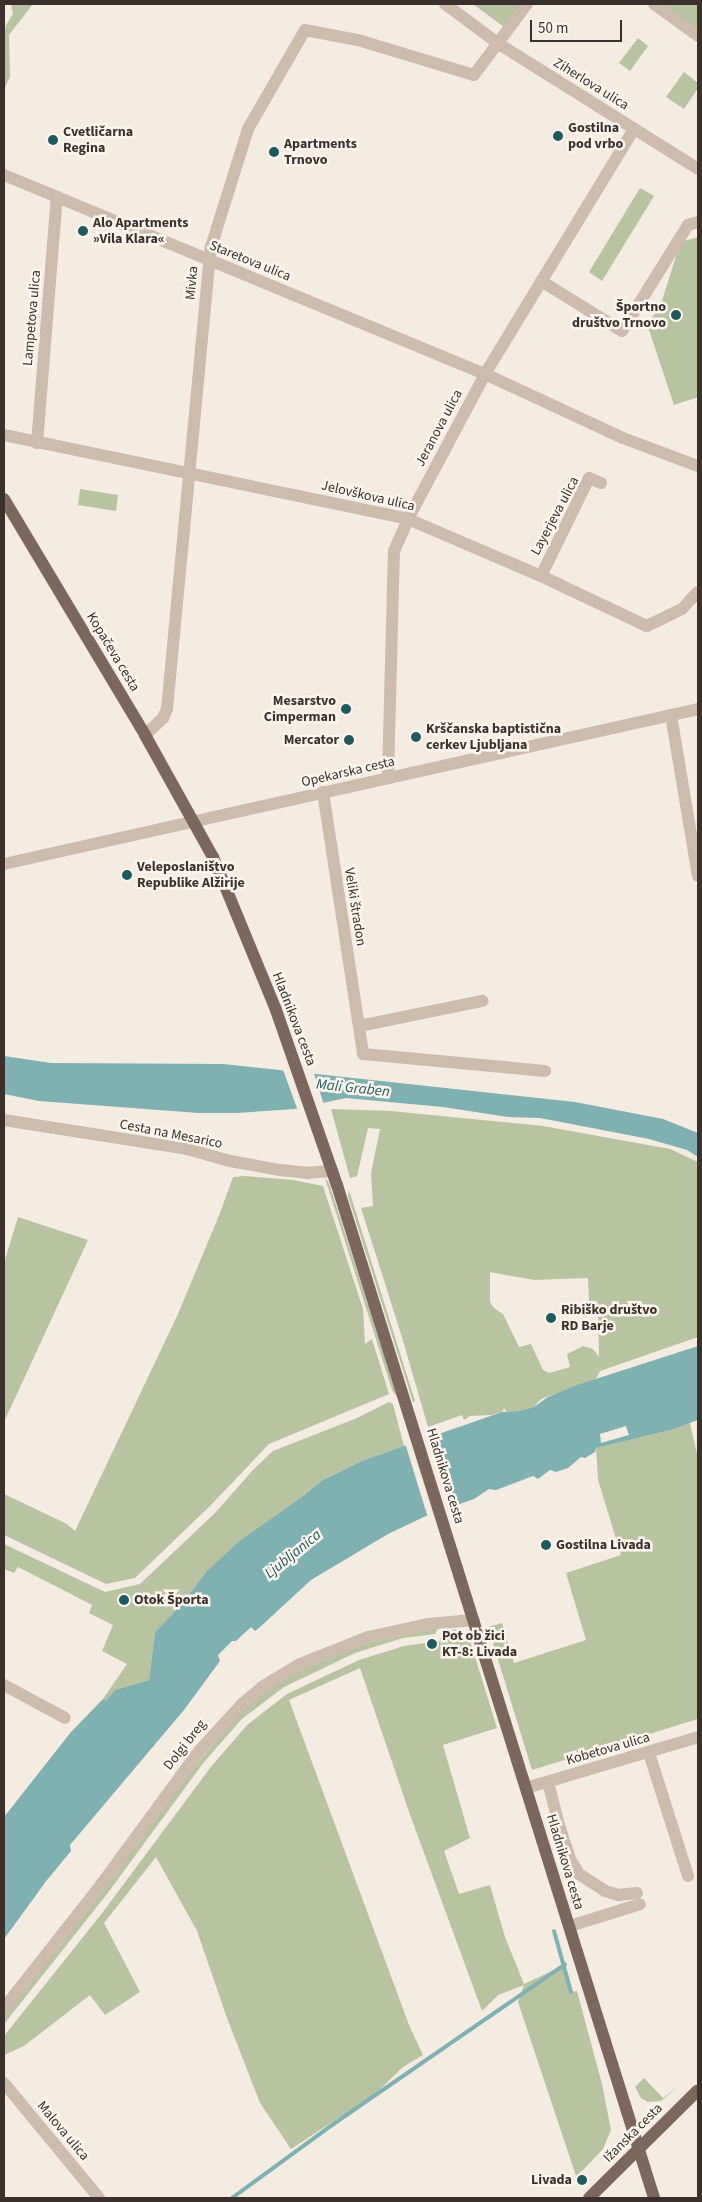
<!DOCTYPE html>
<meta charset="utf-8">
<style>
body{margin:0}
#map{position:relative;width:702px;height:2202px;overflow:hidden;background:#f4ebe1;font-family:"Source Sans 3",sans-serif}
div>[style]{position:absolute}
.green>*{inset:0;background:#b8c4a0}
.water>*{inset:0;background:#7fb0b2}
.pier>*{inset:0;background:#f4ebe1}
.stream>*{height:4px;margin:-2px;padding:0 2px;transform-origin:2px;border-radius:2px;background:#7fb0b2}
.minor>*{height:12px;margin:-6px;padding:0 6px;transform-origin:6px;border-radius:6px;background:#cdbbac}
.major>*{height:12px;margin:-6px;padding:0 6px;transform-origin:6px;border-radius:6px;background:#7d675c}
.dots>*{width:14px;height:14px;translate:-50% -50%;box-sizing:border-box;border:2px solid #fbf5ee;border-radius:50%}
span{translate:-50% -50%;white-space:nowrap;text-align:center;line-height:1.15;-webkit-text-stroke:5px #fbf5ee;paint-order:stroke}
.street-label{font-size:14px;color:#3b302b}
.poi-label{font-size:14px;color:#3b302b;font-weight:700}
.left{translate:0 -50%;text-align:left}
.right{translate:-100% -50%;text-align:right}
.water-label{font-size:15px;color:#1f5a5e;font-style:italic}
.frame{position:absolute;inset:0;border:5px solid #3b302b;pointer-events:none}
.scale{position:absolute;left:530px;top:20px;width:92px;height:22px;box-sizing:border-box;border:2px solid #3b302b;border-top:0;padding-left:6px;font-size:15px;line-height:18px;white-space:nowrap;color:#3b302b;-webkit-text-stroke:4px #fbf5ee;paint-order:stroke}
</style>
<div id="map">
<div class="green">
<i style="clip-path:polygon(11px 4px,33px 4px,9px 35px,10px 77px,4px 89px,4px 34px,6px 25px,13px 14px)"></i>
<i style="clip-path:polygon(473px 4px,520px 4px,504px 27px)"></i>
<i style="clip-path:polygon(654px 4px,698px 4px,698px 36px)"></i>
<i style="clip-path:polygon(638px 38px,648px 46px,630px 71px,619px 63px)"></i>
<i style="clip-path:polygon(684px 72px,698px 83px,698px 88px,684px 109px,666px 97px)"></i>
<i style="clip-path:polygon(640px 188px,654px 196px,602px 281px,589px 272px)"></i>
<i style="clip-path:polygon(698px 237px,698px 397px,674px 405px,647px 324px,660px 307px,679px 247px,684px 241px)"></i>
<i style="clip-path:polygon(80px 489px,118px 495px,116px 511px,78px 505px)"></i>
<i style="clip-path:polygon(evenodd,331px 1109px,391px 1111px,543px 1126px,670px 1149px,698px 1162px,698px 1337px,600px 1371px,596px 1379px,541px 1399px,534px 1407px,519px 1411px,507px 1412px,504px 1408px,502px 1412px,491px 1415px,470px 1416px,464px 1420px,462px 1415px,428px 1427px,401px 1334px,361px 1208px,373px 1206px,371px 1173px,380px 1129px,368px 1128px,357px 1176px,350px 1178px,331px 1109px,490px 1272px,534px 1280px,588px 1278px,589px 1302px,598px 1303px,599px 1357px,593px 1349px,583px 1346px,567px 1354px,570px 1367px,549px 1373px,543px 1370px,531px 1344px,519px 1347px,503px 1314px,494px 1308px,490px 1302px,490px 1272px)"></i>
<i style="clip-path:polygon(245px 1176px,293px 1180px,323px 1186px,363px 1309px,365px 1344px,372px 1339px,389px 1394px,269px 1444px,210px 1506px,135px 1578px,106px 1584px,4px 1535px,4px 1494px,67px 1524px,75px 1531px,178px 1314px,220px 1213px,233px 1177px)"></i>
<i style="clip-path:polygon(325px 1178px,329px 1183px,398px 1398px,392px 1390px)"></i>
<i style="clip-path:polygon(349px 1190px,415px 1401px,413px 1402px,348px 1196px)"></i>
<i style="clip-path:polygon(18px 1217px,88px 1240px,4px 1422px,4px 1263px)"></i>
<i style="clip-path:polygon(389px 1402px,393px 1404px,404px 1446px,364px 1460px,321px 1481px,302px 1497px,182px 1604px,155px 1632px,149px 1680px,115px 1690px,106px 1702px,103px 1699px,127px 1664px,102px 1651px,113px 1625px,89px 1613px,92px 1605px,65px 1591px,18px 1567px,14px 1573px,4px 1569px,4px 1544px,105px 1592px,140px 1584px,216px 1512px,253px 1470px,273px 1451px,357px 1418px)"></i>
<i style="clip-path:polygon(690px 1423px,698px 1458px,698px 1719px,532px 1770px,488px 1627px,502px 1623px,514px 1663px,586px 1640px,566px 1573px,621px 1555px,598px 1480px,596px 1448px)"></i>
<i style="clip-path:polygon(438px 1628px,435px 1634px,403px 1638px,355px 1653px,284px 1687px,242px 1719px,204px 1762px,107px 1894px,4px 2024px,4px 2014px,156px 1813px,245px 1706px,290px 1674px,353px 1646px)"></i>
<i style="clip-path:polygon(454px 1629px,468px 1634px,497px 1728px,443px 1745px,470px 1838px,444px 1851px,459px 1894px,490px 1885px,505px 1937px,524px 1984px,565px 1965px,570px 1992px,577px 1991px,602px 2084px,611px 2130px,603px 2149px,584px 2169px,576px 2176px,518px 2002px,524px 1985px,498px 1995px,482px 2011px,409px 1812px,360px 1668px,289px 1700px,409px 2025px,423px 2055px,403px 2067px,375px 2094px,291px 2149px,260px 2103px,227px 2018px,197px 1931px,156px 1857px,104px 1923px,140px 1992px,105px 2015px,90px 1995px,24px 2046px,4px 2055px,4px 2036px,103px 1912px,210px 1768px,247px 1725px,287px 1694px,359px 1660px,404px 1646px,440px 1641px,440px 1638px)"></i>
<i style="clip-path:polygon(644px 2078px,663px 2098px,679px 2086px,661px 2101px,648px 2102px,641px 2098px,635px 2087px)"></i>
</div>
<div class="water">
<i style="clip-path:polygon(4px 1056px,51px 1063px,223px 1064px,575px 1102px,663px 1119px,698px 1133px,698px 1157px,687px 1150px,649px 1139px,540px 1118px,508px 1117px,443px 1107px,346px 1098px,294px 1109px,237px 1113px,199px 1113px,39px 1101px,4px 1094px)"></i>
<i style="clip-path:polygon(698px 1346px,698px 1420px,673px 1429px,596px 1448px,595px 1452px,585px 1458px,581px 1457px,568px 1468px,556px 1472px,550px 1470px,538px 1479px,533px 1476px,496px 1490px,489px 1489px,474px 1499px,426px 1516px,388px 1534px,311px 1580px,259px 1628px,255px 1631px,251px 1627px,236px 1641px,232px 1641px,218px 1655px,220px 1661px,184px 1710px,70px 1845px,71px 1851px,47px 1880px,4px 1939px,4px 1817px,71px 1732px,103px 1699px,106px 1701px,115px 1690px,149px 1680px,155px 1632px,182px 1604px,208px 1570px,241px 1540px,302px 1497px,321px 1481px,364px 1460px,502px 1412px,519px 1411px,534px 1407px,548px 1397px,574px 1386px)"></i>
</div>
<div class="pier">
<i style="clip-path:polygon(282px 1067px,313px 1070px,324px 1105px,298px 1111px)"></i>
<i style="clip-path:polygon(626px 1426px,629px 1435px,601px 1443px,600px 1434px)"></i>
<i style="clip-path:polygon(430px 1434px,453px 1508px,428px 1518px,405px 1443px)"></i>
</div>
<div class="stream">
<i style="left:554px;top:1931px;width:63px;rotate:74.4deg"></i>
<i style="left:232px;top:2198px;width:124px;rotate:-36.1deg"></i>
<i style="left:332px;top:2125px;width:283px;rotate:-34.6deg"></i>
</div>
<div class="minor">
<i style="left:445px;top:4px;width:67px;rotate:36.5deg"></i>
<i style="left:499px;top:44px;width:235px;rotate:32.1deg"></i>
<i style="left:654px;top:4px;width:54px;rotate:36deg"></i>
<i style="left:4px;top:175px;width:521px;rotate:22.48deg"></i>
<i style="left:485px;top:374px;width:152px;rotate:24.9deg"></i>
<i style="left:623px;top:438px;width:80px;rotate:20.5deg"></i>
<i style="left:541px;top:281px;width:95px;rotate:31.7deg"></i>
<i style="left:622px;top:331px;width:125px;rotate:-58.1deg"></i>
<i style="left:688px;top:225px;width:10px;rotate:-17deg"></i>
<i style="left:4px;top:435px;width:413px;rotate:11.7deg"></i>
<i style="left:408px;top:519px;width:145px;rotate:23.2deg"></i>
<i style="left:541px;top:576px;width:117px;rotate:25.3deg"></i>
<i style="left:647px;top:626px;width:39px;rotate:-26deg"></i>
<i style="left:682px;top:609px;width:23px;rotate:-47deg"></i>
<i style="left:37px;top:443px;width:247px;rotate:-85.4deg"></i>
<i style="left:541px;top:576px;width:109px;rotate:-63.9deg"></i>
<i style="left:589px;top:478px;width:13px;rotate:23deg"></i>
<i style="left:671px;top:715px;width:163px;rotate:80.5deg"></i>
<i style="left:145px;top:735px;width:25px;rotate:-43deg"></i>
<i style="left:163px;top:718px;width:10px;rotate:-66deg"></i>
<i style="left:167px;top:709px;width:464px;rotate:-84.6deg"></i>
<i style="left:211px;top:247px;width:124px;rotate:-72.6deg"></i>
<i style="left:248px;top:129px;width:114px;rotate:-60.1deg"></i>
<i style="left:305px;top:30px;width:54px;rotate:10.7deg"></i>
<i style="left:358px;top:40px;width:121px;rotate:16.8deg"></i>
<i style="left:474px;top:75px;width:89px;rotate:-53.3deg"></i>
<i style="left:388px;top:777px;width:226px;rotate:-88.5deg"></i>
<i style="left:394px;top:551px;width:35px;rotate:-66deg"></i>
<i style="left:408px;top:519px;width:164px;rotate:-62deg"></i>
<i style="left:485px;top:374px;width:287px;rotate:-58.7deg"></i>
<i style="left:323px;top:792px;width:265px;rotate:81.3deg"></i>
<i style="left:363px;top:1054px;width:183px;rotate:5.3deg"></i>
<i style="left:4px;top:864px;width:711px;rotate:-12.59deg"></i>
<i style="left:359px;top:1026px;width:126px;rotate:-11.5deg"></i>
<i style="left:4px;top:1120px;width:185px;rotate:9deg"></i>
<i style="left:187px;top:1149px;width:45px;rotate:15.6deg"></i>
<i style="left:230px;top:1161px;width:51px;rotate:10.2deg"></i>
<i style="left:280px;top:1170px;width:27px;rotate:6deg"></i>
<i style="left:307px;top:1173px;width:25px;rotate:-5deg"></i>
<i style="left:4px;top:1685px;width:69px;rotate:28.4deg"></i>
<i style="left:649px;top:1753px;width:129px;rotate:72.4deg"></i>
<i style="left:548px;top:1782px;width:44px;rotate:75.7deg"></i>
<i style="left:559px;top:1825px;width:38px;rotate:72deg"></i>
<i style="left:571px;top:1861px;width:15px;rotate:58deg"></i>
<i style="left:579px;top:1874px;width:31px;rotate:33deg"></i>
<i style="left:605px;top:1891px;width:14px;rotate:17deg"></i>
<i style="left:618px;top:1895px;width:19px;rotate:-6deg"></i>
<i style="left:526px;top:1788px;width:179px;rotate:-16.5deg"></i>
<i style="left:570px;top:1926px;width:73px;rotate:-17.4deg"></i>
<i style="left:4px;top:2008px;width:150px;rotate:-51.8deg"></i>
<i style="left:97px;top:1890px;width:174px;rotate:-53.7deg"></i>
<i style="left:200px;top:1750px;width:62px;rotate:-47.6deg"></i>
<i style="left:242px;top:1704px;width:26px;rotate:-40deg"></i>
<i style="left:262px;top:1687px;width:44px;rotate:-31.2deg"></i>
<i style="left:300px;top:1664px;width:73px;rotate:-21.7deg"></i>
<i style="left:368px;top:1637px;width:61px;rotate:-12.2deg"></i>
<i style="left:428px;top:1624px;width:46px;rotate:-5deg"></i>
<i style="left:4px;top:2083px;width:149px;rotate:50.4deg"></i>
</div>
<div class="major">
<i style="left:4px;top:499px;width:275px;rotate:59.1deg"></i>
<i style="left:145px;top:735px;width:140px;rotate:60.9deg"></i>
<i style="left:213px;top:857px;width:165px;rotate:67.6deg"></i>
<i style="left:276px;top:1010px;width:185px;rotate:70.8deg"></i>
<i style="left:337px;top:1185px;width:1061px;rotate:72.62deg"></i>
<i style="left:589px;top:2198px;width:153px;rotate:-44.7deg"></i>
</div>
<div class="dots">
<i style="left:558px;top:136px;background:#1f5a5e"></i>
<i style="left:53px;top:140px;background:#1f5a5e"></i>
<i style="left:274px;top:152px;background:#1f5a5e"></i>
<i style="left:83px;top:231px;background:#1f5a5e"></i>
<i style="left:676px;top:315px;background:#1f5a5e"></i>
<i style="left:346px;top:709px;background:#1f5a5e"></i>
<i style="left:416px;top:737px;background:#1f5a5e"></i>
<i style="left:349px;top:740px;background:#1f5a5e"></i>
<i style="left:127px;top:875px;background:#1f5a5e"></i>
<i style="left:551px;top:1318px;background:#1f5a5e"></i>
<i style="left:546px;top:1545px;background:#1f5a5e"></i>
<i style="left:124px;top:1600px;background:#1f5a5e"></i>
<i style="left:432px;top:1644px;background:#1f5a5e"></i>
<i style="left:582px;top:2180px;background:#1f5a5e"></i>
</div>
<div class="street-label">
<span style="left:591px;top:84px;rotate:32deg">Ziherlova ulica</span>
<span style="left:250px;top:261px;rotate:22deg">Staretova ulica</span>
<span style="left:192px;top:283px;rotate:-85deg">Mivka</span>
<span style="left:32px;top:318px;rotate:-85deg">Lampetova ulica</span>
<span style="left:439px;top:428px;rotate:-62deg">Jeranova ulica</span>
<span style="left:368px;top:496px;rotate:13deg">Jelovškova ulica</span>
<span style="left:555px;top:516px;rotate:-62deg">Layerjeva ulica</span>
<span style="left:113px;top:652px;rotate:59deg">Kopačeva cesta</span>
<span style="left:348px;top:772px;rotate:-13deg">Opekarska cesta</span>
<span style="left:355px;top:907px;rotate:81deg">Veliki štradon</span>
<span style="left:294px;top:1019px;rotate:69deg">Hladnikova cesta</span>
<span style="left:171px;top:1134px;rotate:11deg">Cesta na Mesarico</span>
<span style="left:445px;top:1476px;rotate:73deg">Hladnikova cesta</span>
<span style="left:185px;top:1745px;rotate:-52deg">Dolgi breg</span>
<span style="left:608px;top:1749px;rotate:-16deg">Kobetova ulica</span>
<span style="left:565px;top:1862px;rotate:73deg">Hladnikova cesta</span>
<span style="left:63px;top:2131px;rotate:50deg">Malova ulica</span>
<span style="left:633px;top:2133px;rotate:-45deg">Ižanska cesta</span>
</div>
<div class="poi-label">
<span class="left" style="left:568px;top:136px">Gostilna<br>pod vrbo</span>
<span class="left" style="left:63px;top:140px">Cvetličarna<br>Regina</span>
<span class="left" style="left:284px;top:152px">Apartments<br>Trnovo</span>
<span class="left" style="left:93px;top:231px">Alo Apartments<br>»Vila Klara«</span>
<span class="right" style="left:666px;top:315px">Športno<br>društvo Trnovo</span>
<span class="right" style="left:336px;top:709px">Mesarstvo<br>Cimperman</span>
<span class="left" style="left:426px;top:737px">Krščanska baptistična<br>cerkev Ljubljana</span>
<span class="right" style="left:339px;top:740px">Mercator</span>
<span class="left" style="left:137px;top:875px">Veleposlaništvo<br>Republike Alžirije</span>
<span class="left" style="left:561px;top:1318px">Ribiško društvo<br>RD Barje</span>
<span class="left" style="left:556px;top:1545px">Gostilna Livada</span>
<span class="left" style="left:134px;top:1600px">Otok Športa</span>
<span class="left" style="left:442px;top:1644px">Pot ob žici<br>KT-8: Livada</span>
<span class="right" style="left:572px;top:2180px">Livada</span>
</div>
<div class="water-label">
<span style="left:353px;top:1088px;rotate:6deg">Mali Graben</span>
<span style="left:293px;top:1554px;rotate:-39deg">Ljubljanica</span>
</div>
<div class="frame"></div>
<div class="scale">50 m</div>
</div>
